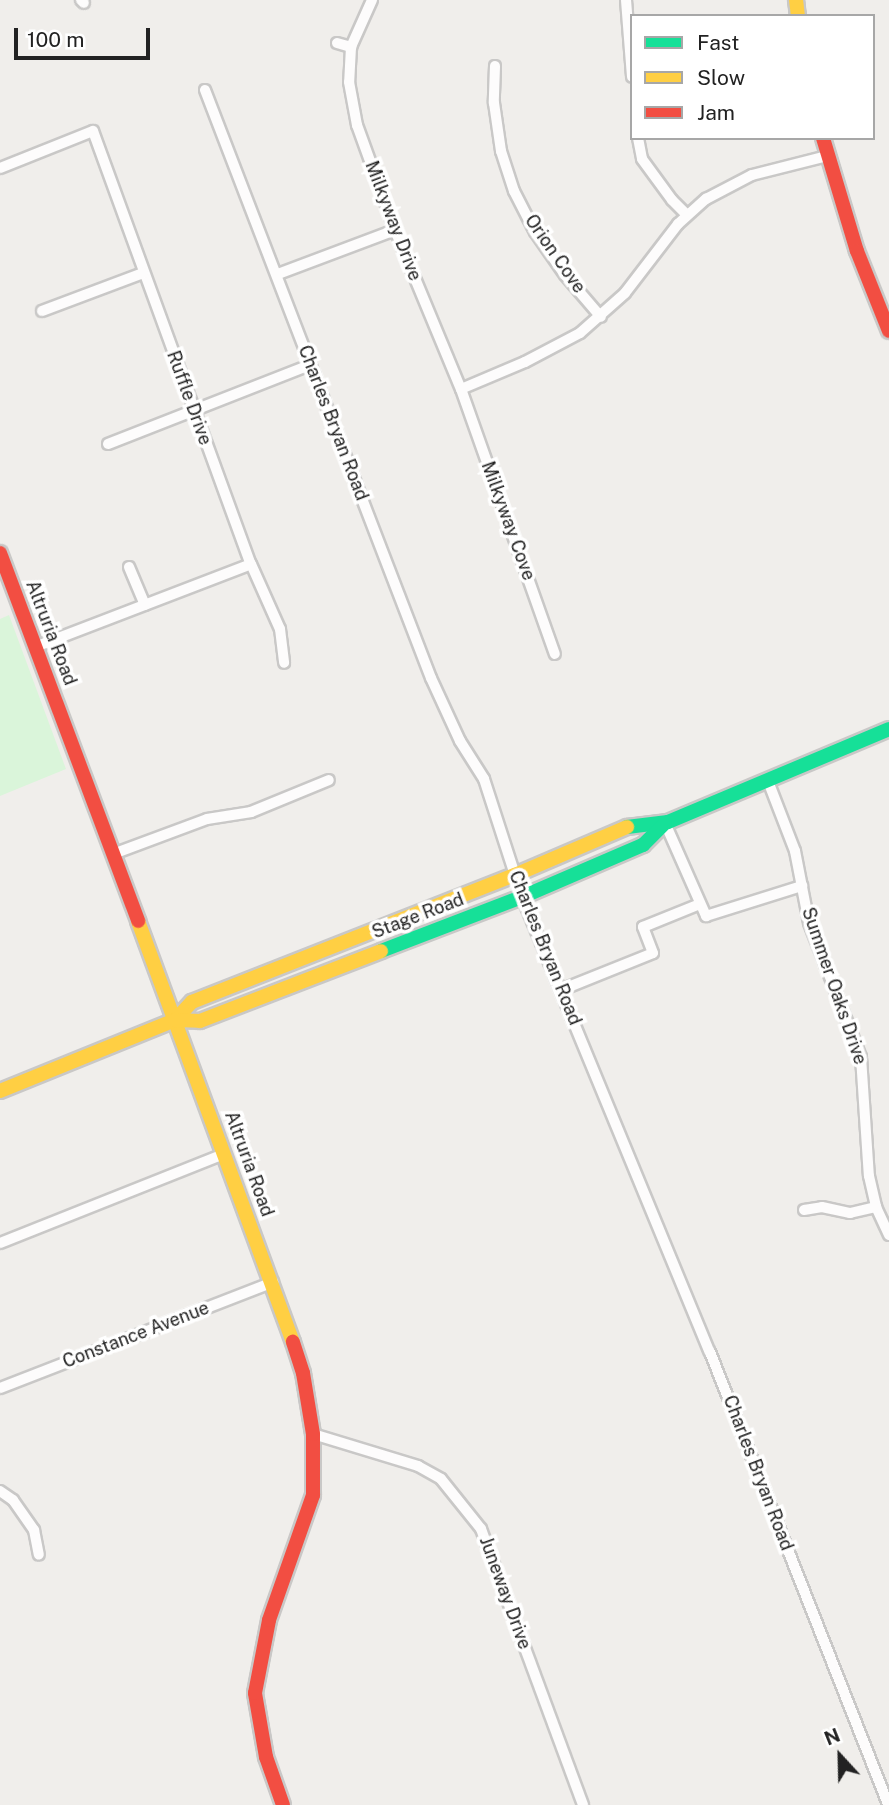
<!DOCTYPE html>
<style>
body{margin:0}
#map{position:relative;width:889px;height:1805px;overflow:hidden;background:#f0eeeb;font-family:"Public Sans",sans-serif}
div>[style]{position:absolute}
.park>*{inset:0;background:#daf5da}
.roads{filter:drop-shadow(2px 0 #c9c8c7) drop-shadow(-2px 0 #c9c8c7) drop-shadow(0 2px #c9c8c7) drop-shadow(0 -2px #c9c8c7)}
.street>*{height:10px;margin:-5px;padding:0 5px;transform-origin:5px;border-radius:5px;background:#fdfcfc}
.fast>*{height:14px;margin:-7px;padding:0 7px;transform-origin:7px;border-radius:7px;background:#16e098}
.slow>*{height:14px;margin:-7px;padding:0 7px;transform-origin:7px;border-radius:7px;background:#ffcf43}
.jam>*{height:14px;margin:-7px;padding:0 7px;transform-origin:7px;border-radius:7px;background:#f24e42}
span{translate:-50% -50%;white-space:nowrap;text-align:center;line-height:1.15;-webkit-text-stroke:7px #fff;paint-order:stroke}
.street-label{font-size:18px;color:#222}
.legend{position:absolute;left:630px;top:14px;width:245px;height:126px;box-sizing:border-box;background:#fff;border:2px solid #a7a7a7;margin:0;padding:9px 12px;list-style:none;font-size:21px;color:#222}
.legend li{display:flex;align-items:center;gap:14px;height:35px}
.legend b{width:35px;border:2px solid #a7a7a7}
.north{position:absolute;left:805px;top:1721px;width:70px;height:70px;-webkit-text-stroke:5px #fff;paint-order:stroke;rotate:338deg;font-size:19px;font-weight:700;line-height:28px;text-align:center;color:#222}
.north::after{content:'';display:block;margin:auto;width:24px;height:32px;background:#222;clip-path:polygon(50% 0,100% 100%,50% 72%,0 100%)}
.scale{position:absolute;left:14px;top:28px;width:136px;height:32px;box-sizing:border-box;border:4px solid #222;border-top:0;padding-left:9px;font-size:21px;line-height:24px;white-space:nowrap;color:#222;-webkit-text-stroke:5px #fff;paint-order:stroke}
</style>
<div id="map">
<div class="park">
<i style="clip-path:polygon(9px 615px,66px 769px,0 796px,0 619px)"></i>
</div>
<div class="roads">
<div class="street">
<i style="left:81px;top:0;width:4px;rotate:45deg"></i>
<i style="left:372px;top:0;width:51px;rotate:114.1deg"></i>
<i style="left:351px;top:47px;width:35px;rotate:93deg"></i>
<i style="left:349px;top:82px;width:44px;rotate:79.5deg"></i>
<i style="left:357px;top:125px;width:112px;rotate:70.1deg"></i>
<i style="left:395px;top:230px;width:172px;rotate:67.5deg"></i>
<i style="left:461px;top:389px;width:281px;rotate:70.5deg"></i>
<i style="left:626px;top:0;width:77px;rotate:85.5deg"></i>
<i style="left:337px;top:43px;width:15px;rotate:16deg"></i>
<i style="left:495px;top:66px;width:37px;rotate:92deg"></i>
<i style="left:494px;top:103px;width:49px;rotate:81.7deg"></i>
<i style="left:501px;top:151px;width:42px;rotate:72deg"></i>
<i style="left:514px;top:191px;width:46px;rotate:62.9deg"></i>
<i style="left:535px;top:232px;width:52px;rotate:55.1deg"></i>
<i style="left:565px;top:275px;width:55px;rotate:49.4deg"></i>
<i style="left:205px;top:90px;width:630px;rotate:68.98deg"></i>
<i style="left:431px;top:678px;width:69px;rotate:65.3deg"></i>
<i style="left:460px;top:741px;width:45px;rotate:57.7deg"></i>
<i style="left:484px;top:779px;width:124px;rotate:72.1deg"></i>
<i style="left:522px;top:897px;width:492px;rotate:67.6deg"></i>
<i style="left:710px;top:1352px;width:487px;rotate:68.5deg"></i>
<i style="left:638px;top:138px;width:21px;rotate:79deg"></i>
<i style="left:642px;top:159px;width:51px;rotate:53.8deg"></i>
<i style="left:672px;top:200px;width:20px;rotate:45deg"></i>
<i style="left:0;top:168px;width:100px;rotate:-21.7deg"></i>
<i style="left:93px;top:131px;width:461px;rotate:70deg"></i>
<i style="left:251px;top:564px;width:71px;rotate:66deg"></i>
<i style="left:280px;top:629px;width:34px;rotate:83deg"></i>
<i style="left:278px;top:274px;width:125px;rotate:-20.6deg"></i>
<i style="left:42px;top:311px;width:108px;rotate:-20.6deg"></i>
<i style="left:461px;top:389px;width:69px;rotate:-22.9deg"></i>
<i style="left:525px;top:362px;width:62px;rotate:-27.8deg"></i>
<i style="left:580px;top:333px;width:60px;rotate:-41.6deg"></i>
<i style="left:625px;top:293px;width:87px;rotate:-52.5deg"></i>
<i style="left:678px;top:224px;width:38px;rotate:-42deg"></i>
<i style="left:706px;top:199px;width:52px;rotate:-27.6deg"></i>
<i style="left:752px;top:175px;width:77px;rotate:-14.2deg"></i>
<i style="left:108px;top:444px;width:217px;rotate:-21.4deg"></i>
<i style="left:129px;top:567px;width:41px;rotate:67.2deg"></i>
<i style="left:35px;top:647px;width:231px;rotate:-21deg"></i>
<i style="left:768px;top:781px;width:75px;rotate:68.9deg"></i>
<i style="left:795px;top:851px;width:73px;rotate:79deg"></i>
<i style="left:809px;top:923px;width:144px;rotate:68.8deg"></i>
<i style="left:861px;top:1057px;width:119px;rotate:86.2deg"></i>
<i style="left:869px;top:1176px;width:32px;rotate:77deg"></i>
<i style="left:876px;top:1207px;width:31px;rotate:65deg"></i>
<i style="left:665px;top:823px;width:102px;rotate:66.2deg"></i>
<i style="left:706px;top:916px;width:101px;rotate:-17.4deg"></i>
<i style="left:113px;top:854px;width:100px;rotate:-20.4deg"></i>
<i style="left:207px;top:819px;width:45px;rotate:-9deg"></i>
<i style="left:251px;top:812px;width:84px;rotate:-22.3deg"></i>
<i style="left:561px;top:990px;width:99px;rotate:-21.9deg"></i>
<i style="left:653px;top:953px;width:28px;rotate:-111deg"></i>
<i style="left:643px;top:927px;width:61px;rotate:-22deg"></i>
<i style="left:804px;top:1210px;width:18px;rotate:-9deg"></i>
<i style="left:822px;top:1207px;width:29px;rotate:12deg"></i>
<i style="left:850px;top:1213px;width:27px;rotate:-13deg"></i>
<i style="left:0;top:1243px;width:241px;rotate:-21.7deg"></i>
<i style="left:0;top:1388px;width:293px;rotate:-21.2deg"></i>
<i style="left:313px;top:1434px;width:110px;rotate:16.9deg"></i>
<i style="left:418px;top:1466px;width:26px;rotate:29deg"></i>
<i style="left:441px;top:1479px;width:64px;rotate:51.3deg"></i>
<i style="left:481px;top:1529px;width:294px;rotate:69.7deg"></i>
<i style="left:0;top:1491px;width:16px;rotate:35deg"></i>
<i style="left:13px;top:1500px;width:37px;rotate:55deg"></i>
<i style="left:34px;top:1530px;width:25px;rotate:79deg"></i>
</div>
<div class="fast">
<i style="left:627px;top:827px;width:41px;rotate:-7deg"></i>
<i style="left:668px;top:822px;width:240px;rotate:-22.8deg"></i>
<i style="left:381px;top:951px;width:151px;rotate:-21deg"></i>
<i style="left:522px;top:897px;width:132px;rotate:-23.3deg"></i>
<i style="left:643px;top:845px;width:31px;rotate:-45deg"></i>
</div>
<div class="slow">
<i style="left:796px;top:0;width:16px;rotate:83deg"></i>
<i style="left:138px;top:921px;width:449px;rotate:69.8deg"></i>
<i style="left:175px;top:1020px;width:25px;rotate:-47deg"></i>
<i style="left:192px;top:1002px;width:347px;rotate:-21.5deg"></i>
<i style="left:515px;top:875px;width:122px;rotate:-23.2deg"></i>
<i style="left:0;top:1091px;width:189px;rotate:-22.1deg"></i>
<i style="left:175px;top:1020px;width:25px;rotate:2deg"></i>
<i style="left:200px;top:1021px;width:194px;rotate:-21.1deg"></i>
</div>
<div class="jam">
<i style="left:823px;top:138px;width:118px;rotate:73.3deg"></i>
<i style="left:857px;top:251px;width:86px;rotate:68.2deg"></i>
<i style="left:0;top:553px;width:393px;rotate:69.4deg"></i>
<i style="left:283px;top:1805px;width:51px;rotate:-109.5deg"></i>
<i style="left:266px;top:1757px;width:65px;rotate:-99.8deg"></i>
<i style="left:255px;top:1693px;width:74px;rotate:-79.1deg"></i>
<i style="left:269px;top:1620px;width:133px;rotate:-70.6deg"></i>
<i style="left:313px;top:1495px;width:61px;rotate:-90deg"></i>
<i style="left:313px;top:1434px;width:62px;rotate:-99.3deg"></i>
<i style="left:303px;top:1373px;width:33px;rotate:-108deg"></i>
</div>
</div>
<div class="street-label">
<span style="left:393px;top:221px;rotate:69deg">Milkyway Drive</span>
<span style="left:555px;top:254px;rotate:55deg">Orion Cove</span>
<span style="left:189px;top:398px;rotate:70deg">Ruffle Drive</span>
<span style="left:333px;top:423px;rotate:69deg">Charles Bryan Road</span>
<span style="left:508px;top:521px;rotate:70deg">Milkyway Cove</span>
<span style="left:51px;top:633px;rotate:69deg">Altruria Road</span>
<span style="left:418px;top:916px;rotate:-21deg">Stage Road</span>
<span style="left:545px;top:948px;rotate:68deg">Charles Bryan Road</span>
<span style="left:834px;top:986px;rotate:71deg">Summer Oaks Drive</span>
<span style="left:249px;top:1164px;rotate:70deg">Altruria Road</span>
<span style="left:136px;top:1335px;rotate:-21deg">Constance Avenue</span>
<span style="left:758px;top:1473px;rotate:69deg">Charles Bryan Road</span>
<span style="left:505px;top:1593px;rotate:70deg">Juneway Drive</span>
</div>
<ul class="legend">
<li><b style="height:9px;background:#16e098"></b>Fast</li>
<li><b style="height:9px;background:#ffcf43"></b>Slow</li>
<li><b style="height:9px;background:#f24e42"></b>Jam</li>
</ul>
<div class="north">N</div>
<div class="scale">100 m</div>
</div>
